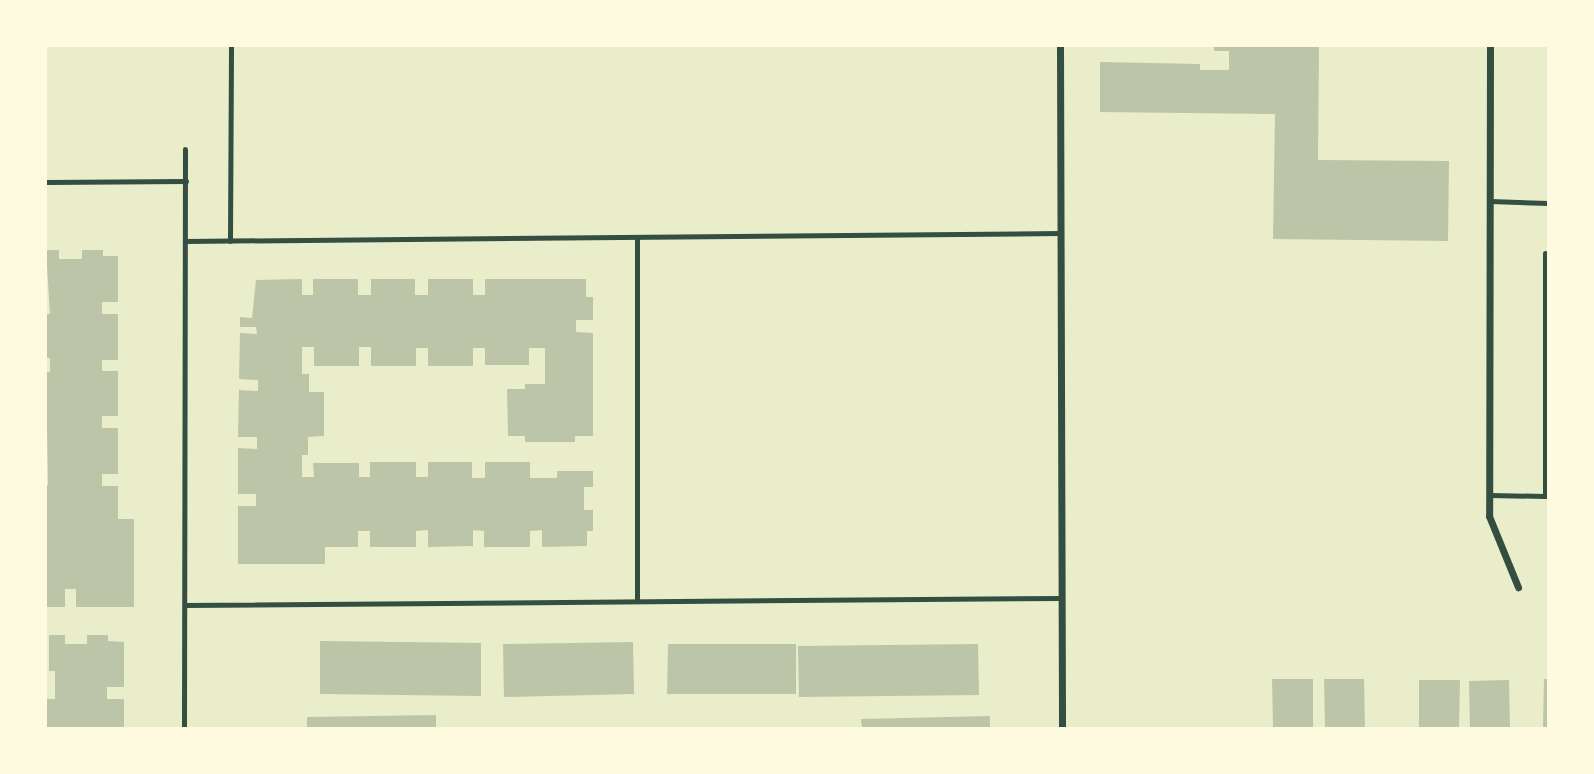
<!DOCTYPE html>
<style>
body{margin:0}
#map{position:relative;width:1594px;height:774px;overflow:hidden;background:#e9edc9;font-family:Roboto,sans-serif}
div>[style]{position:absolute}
.building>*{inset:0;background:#bcc5a7}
.service>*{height:5px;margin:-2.5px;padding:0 2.5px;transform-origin:2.5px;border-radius:2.5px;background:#344e41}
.minor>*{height:7px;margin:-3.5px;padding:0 3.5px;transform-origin:3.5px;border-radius:3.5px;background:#344e41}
span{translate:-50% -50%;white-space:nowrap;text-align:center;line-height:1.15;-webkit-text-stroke:7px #fefae0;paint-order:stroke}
.frame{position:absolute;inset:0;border:47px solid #fefae0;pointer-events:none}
</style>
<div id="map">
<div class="building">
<i style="clip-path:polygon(1214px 46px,1319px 46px,1318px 160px,1449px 161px,1448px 241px,1273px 239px,1275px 114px,1100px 112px,1100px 62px,1200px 64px,1200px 70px,1229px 70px,1229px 51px,1214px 51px)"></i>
<i style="clip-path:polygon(46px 250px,59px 250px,59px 259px,82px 259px,82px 250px,103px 250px,103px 256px,118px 256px,118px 302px,102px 302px,102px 314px,118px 314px,118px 360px,102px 360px,102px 371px,118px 371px,118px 416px,102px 416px,102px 428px,118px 428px,118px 474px,102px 474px,102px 486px,118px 486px,118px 519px,134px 519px,134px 607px,76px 607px,76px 589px,65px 589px,65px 607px,46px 607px,46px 485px,48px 485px,46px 372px,50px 372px,50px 358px,46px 358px,46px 314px,50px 314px)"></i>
<i style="clip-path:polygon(302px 279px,302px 295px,313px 295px,313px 279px,358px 279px,358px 295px,371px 295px,371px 279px,415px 279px,415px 295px,428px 295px,428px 279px,473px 279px,473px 295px,485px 295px,485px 279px,586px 279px,586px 297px,593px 297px,593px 320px,576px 320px,576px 332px,593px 333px,593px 436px,575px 436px,575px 442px,525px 442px,525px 436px,508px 436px,507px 389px,525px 389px,525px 384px,545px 384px,545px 348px,529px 348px,529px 365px,485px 365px,485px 348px,473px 348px,473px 366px,428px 366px,428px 348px,416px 348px,416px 366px,371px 366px,371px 347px,359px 347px,359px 366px,314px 366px,314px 347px,302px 347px,302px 374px,309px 374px,309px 392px,324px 392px,324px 436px,308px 437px,308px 455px,302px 455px,302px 477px,314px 477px,313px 463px,359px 463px,359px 477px,370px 477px,370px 462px,416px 462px,416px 477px,428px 477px,428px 462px,472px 462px,472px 478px,485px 478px,485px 462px,530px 462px,530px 478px,557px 478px,557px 471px,593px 471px,593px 487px,584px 487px,584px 510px,593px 510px,593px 531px,587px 531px,587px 546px,542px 547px,542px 530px,530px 531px,530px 547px,484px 547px,484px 531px,473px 530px,473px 546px,428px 547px,428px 530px,416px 531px,416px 547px,370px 547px,370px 531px,358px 531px,358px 547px,325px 547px,325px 564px,238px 564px,238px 506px,256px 506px,256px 494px,238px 494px,238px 448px,257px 449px,257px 437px,238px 437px,239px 390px,258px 391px,258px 380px,239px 379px,240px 333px,257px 334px,256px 327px,240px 327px,240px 317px,252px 318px,256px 280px)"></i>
<i style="clip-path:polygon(49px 635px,65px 635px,65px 644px,87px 644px,87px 635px,108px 635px,108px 641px,124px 642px,124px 687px,107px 687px,107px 699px,124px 699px,124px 728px,46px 728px,46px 699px,55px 699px,55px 671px,49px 671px)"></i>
<i style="clip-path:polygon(320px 641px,481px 643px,481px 696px,320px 694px)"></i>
<i style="clip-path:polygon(633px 642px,634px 694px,504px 697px,503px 644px)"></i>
<i style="clip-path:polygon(668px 644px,796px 644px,796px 694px,667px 694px)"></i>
<i style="clip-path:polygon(978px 644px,979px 695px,799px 697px,798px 646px)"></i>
<i style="clip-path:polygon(1272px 679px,1313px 679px,1313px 728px,1273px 728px)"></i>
<i style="clip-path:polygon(1324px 679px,1364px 679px,1365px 728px,1325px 728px)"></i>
<i style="clip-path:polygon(1544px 679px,1548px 679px,1548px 728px,1543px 728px)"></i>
<i style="clip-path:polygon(1419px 680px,1460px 680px,1459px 728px,1419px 728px)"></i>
<i style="clip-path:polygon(1509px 680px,1510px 728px,1470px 728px,1469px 681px)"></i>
<i style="clip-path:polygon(436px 715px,436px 728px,307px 728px,307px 717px)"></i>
<i style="clip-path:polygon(990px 716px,990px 728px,862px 728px,861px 719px)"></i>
</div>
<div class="service">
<i style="left:46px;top:182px;width:140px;rotate:-0.4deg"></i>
<i style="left:1490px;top:201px;width:58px;rotate:2deg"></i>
<i style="left:637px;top:238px;width:363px;rotate:90deg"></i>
<i style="left:185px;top:241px;width:876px;rotate:-0.52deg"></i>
<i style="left:230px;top:241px;width:195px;rotate:-89.7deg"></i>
<i style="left:1489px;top:495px;width:56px;rotate:1deg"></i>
<i style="left:1545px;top:496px;width:243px;rotate:-90deg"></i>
<i style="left:185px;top:605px;width:877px;rotate:-0.46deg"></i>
<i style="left:184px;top:728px;width:579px;rotate:-89.9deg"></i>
</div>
<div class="minor">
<i style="left:1060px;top:46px;width:682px;rotate:89.83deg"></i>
<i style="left:1490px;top:46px;width:470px;rotate:90.1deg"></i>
<i style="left:1489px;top:516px;width:77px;rotate:67.8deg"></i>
</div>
<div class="frame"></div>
</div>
